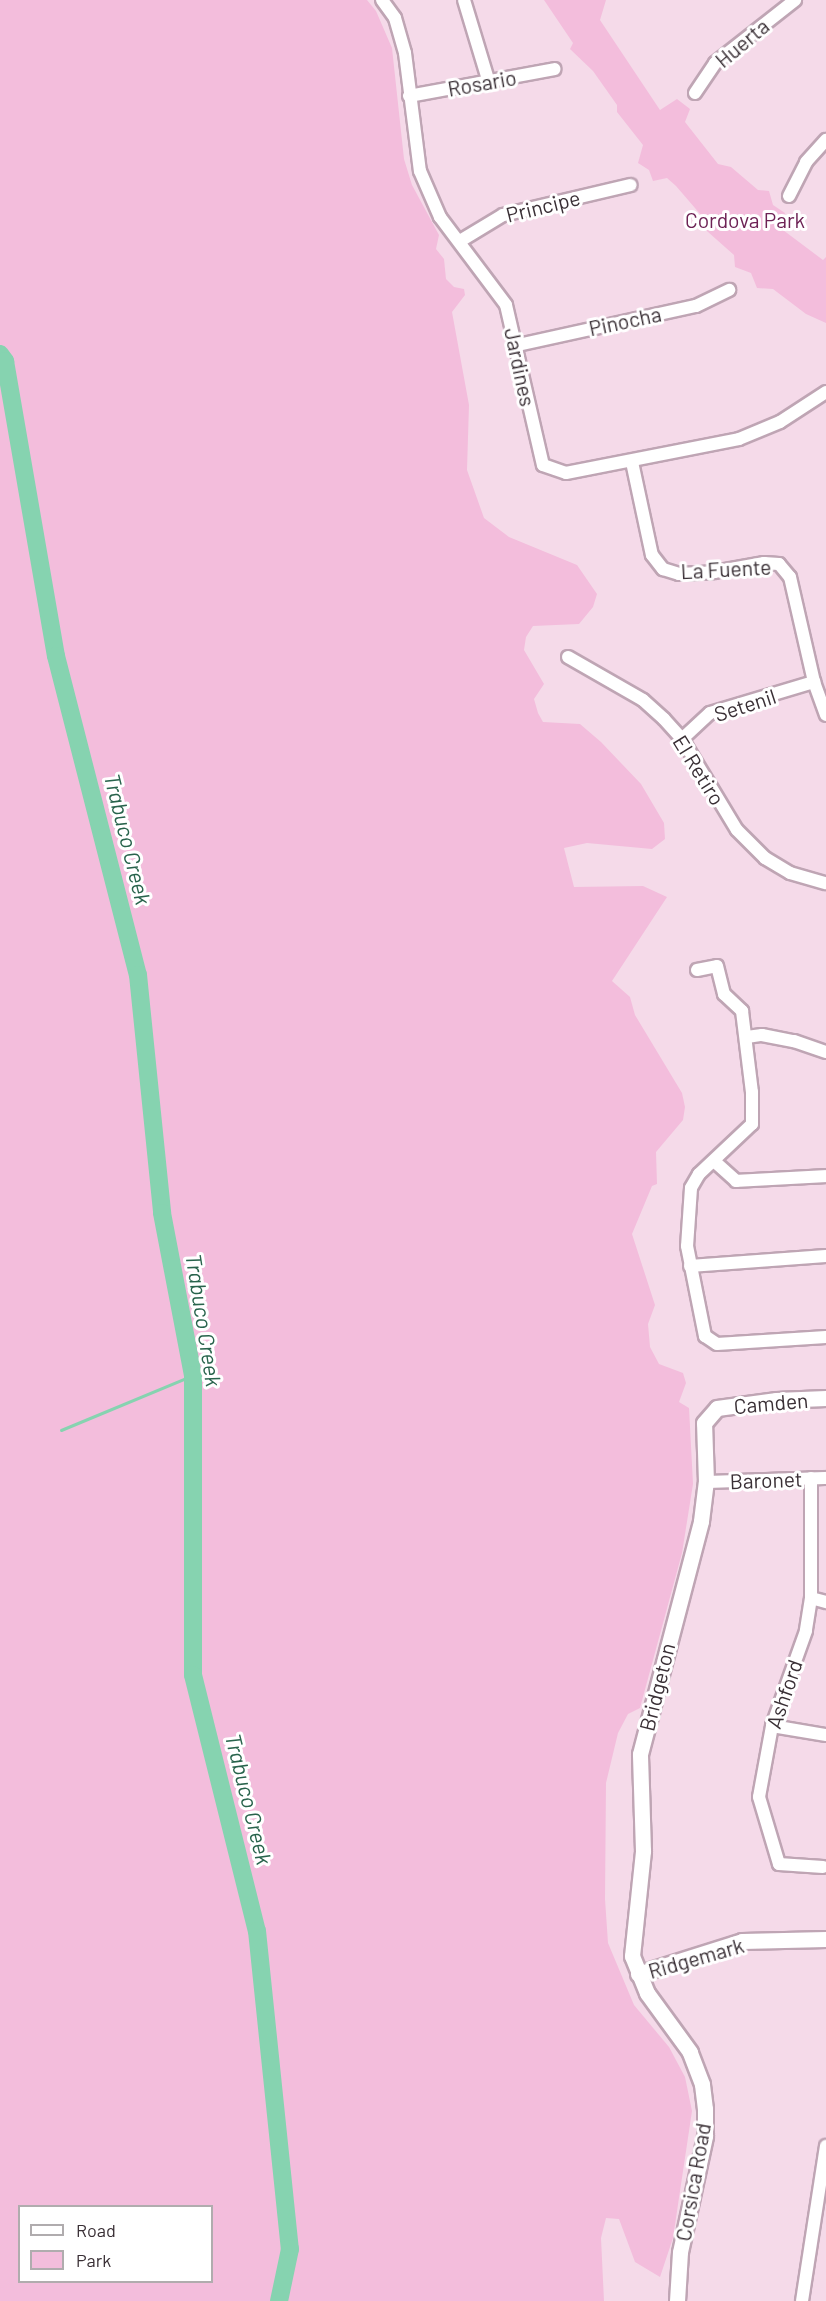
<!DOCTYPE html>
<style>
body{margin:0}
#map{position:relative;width:826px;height:2301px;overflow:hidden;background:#f5dae9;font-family:Barlow,sans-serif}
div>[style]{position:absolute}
.green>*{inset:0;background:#f3bddc}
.stream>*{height:3px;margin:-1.5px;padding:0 1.5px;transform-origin:1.5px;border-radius:1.5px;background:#86d3b0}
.river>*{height:18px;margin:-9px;padding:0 9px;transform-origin:9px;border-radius:9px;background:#86d3b0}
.roads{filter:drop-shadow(2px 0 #bfa5b4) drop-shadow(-2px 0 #bfa5b4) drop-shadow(0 2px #bfa5b4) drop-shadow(0 -2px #bfa5b4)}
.minor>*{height:12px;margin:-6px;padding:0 6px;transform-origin:6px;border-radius:6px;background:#fff}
.tertiary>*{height:15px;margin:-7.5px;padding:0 7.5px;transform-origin:7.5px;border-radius:7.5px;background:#fff}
span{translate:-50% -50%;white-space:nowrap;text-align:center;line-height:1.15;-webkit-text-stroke:6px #fff;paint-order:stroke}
.street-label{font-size:21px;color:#392f35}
.park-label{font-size:21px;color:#6d2255}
.water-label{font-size:22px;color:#28634c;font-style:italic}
.legend{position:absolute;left:18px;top:2205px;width:195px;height:78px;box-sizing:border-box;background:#fff;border:2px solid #b0acae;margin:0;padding:8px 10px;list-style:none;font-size:18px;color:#392f35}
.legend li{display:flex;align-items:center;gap:12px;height:30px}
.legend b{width:30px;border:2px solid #b0acae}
</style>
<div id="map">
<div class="green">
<i style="clip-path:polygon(evenodd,0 0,367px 0,376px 11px,392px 48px,404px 159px,412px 185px,439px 235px,436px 249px,444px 259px,446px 279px,454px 287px,464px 289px,465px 295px,452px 312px,469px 405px,467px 470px,484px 518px,509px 537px,577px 565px,597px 594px,593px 607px,579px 624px,533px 626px,526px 637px,524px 650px,544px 684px,534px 699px,538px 713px,543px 722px,580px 724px,601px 742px,641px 784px,664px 823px,665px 839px,652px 849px,587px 843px,564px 848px,574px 887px,643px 886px,667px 897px,612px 981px,630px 997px,635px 1015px,682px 1093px,685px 1107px,683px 1120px,656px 1152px,657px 1184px,652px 1186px,632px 1234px,655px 1305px,648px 1324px,650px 1347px,659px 1364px,683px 1373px,686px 1383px,679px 1402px,689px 1408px,693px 1484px,682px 1553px,640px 1708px,628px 1714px,618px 1733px,606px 1783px,605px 1899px,608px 1943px,634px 2005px,669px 2047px,685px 2077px,692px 2111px,673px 2238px,660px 2277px,635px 2262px,619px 2219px,606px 2218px,601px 2238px,604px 2301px,0 2301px,0 0,212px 2206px,212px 2282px,20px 2282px,20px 2206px,212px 2206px)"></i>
<i style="clip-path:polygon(544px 0,606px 0,600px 20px,660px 110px,677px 99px,690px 109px,685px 122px,718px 164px,731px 167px,758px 190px,769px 191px,773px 205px,785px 213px,783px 230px,823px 260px,826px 257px,826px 323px,806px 314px,773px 289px,757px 288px,751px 273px,735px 267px,734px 255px,699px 224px,701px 215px,676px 186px,667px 178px,653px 181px,649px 170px,638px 163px,643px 145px,617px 112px,617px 105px,593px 71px,570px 49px,573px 43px)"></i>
</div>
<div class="stream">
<i style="left:61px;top:1430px;width:143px;rotate:-22.6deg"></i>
</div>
<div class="river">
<i style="left:0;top:354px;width:9px;rotate:54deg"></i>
<i style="left:5px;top:361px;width:299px;rotate:80.2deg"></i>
<i style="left:56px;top:656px;width:329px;rotate:75.6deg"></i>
<i style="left:138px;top:975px;width:239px;rotate:84.2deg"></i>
<i style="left:162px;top:1213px;width:165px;rotate:79.2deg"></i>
<i style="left:193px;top:1375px;width:300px;rotate:90deg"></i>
<i style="left:193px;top:1675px;width:264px;rotate:76deg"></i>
<i style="left:257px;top:1931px;width:320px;rotate:84.1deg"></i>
<i style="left:290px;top:2249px;width:53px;rotate:101.9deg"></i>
</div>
<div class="roads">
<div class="minor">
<i style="left:382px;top:0;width:22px;rotate:54deg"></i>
<i style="left:395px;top:18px;width:36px;rotate:74deg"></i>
<i style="left:405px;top:53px;width:119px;rotate:82.8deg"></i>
<i style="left:420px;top:171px;width:50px;rotate:66.5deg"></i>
<i style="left:440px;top:217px;width:110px;rotate:53.1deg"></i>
<i style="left:506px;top:305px;width:164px;rotate:77deg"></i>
<i style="left:543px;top:465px;width:24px;rotate:19deg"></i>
<i style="left:566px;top:473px;width:176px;rotate:-11.1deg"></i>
<i style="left:739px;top:439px;width:44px;rotate:-22.5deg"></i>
<i style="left:780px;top:422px;width:55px;rotate:-33.1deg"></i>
<i style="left:464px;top:0;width:87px;rotate:73.2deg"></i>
<i style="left:695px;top:93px;width:36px;rotate:-56deg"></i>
<i style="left:715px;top:63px;width:102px;rotate:-38.2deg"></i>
<i style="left:409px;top:96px;width:148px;rotate:-10.5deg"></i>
<i style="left:789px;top:196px;width:38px;rotate:-63deg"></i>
<i style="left:806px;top:162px;width:30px;rotate:-48deg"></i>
<i style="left:460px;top:241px;width:50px;rotate:-31.2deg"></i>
<i style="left:503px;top:215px;width:131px;rotate:-13.2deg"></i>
<i style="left:518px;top:345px;width:182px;rotate:-12.4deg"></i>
<i style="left:696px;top:306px;width:37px;rotate:-26deg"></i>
<i style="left:632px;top:462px;width:95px;rotate:77.9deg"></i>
<i style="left:652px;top:555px;width:18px;rotate:52deg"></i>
<i style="left:663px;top:569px;width:17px;rotate:17deg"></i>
<i style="left:679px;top:574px;width:35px;rotate:-3deg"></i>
<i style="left:714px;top:572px;width:51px;rotate:-10.2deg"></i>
<i style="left:764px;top:563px;width:15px;rotate:4deg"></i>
<i style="left:779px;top:564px;width:17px;rotate:50deg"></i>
<i style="left:790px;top:577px;width:108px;rotate:77.1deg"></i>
<i style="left:814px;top:682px;width:35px;rotate:70deg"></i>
<i style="left:568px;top:657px;width:86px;rotate:29.8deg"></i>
<i style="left:643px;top:700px;width:28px;rotate:42deg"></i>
<i style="left:664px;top:719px;width:27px;rotate:48deg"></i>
<i style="left:682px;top:739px;width:106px;rotate:58.9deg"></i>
<i style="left:737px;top:830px;width:40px;rotate:45deg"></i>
<i style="left:765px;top:858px;width:29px;rotate:31deg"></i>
<i style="left:790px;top:873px;width:37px;rotate:16deg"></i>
<i style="left:682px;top:739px;width:38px;rotate:-43deg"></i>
<i style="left:710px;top:713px;width:109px;rotate:-16.6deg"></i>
<i style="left:697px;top:970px;width:20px;rotate:-11deg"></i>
<i style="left:717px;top:966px;width:29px;rotate:76deg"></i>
<i style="left:724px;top:994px;width:25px;rotate:43deg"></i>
<i style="left:742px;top:1011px;width:82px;rotate:83deg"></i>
<i style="left:752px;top:1092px;width:32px;rotate:90deg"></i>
<i style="left:752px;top:1124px;width:73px;rotate:136.7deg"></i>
<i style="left:699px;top:1174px;width:16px;rotate:120deg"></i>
<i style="left:691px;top:1188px;width:58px;rotate:93.9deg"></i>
<i style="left:687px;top:1246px;width:92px;rotate:78.7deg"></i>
<i style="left:705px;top:1336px;width:14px;rotate:34deg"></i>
<i style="left:717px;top:1344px;width:109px;rotate:-3.7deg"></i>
<i style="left:747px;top:1037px;width:15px;rotate:-8deg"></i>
<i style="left:762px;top:1035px;width:33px;rotate:11deg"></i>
<i style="left:794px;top:1041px;width:34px;rotate:19deg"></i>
<i style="left:714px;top:1161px;width:30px;rotate:42deg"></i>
<i style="left:736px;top:1181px;width:90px;rotate:-3.2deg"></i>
<i style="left:690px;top:1266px;width:136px;rotate:-4.2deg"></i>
<i style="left:811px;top:1478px;width:120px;rotate:90deg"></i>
<i style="left:811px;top:1598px;width:33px;rotate:99deg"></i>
<i style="left:806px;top:1631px;width:101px;rotate:109.7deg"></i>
<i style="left:772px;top:1726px;width:72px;rotate:100.4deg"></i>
<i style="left:759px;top:1797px;width:70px;rotate:73.4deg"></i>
<i style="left:779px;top:1864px;width:44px;rotate:3.9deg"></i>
<i style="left:706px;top:1482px;width:120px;rotate:-1.9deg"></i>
<i style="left:811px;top:1598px;width:16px;rotate:15deg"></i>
<i style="left:772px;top:1726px;width:55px;rotate:9.5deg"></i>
<i style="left:802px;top:2301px;width:157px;rotate:-81.2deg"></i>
</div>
<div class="tertiary">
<i style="left:638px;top:1974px;width:109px;rotate:-17.6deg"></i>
<i style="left:742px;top:1941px;width:84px;rotate:-1.4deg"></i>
<i style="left:677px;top:2301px;width:49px;rotate:-86.5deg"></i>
<i style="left:680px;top:2252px;width:119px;rotate:-77.8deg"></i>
<i style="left:705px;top:2136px;width:27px;rotate:-90deg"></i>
<i style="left:705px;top:2109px;width:25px;rotate:-97deg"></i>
<i style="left:702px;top:2084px;width:34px;rotate:-111deg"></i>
<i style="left:690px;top:2052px;width:73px;rotate:-126.1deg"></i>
<i style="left:647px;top:1993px;width:40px;rotate:-112deg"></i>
<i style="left:632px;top:1956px;width:106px;rotate:-84deg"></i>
<i style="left:643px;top:1851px;width:97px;rotate:-91.8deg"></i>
<i style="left:640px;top:1754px;width:241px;rotate:-75.3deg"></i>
<i style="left:701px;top:1521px;width:39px;rotate:-83deg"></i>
<i style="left:706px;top:1482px;width:59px;rotate:-91.9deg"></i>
<i style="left:704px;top:1423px;width:20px;rotate:-49deg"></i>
<i style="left:717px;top:1408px;width:60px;rotate:-7.7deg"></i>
<i style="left:776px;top:1400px;width:50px;rotate:-2.3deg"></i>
</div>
</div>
<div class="street-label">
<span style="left:742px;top:43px;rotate:-40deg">Huerta</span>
<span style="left:482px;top:83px;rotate:-10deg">Rosario</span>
<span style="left:543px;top:206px;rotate:-14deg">Principe</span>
<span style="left:625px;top:321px;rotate:-12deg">Pinocha</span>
<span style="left:520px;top:367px;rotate:78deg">Jardines</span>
<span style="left:726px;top:569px;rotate:-3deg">La Fuente</span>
<span style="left:745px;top:705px;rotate:-18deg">Setenil</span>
<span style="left:699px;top:770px;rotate:58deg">El Retiro</span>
<span style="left:771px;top:1403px;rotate:-5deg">Camden</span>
<span style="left:766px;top:1480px;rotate:-2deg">Baronet</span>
<span style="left:657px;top:1687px;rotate:-76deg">Bridgeton</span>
<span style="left:784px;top:1694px;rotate:-71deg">Ashford</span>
<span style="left:696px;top:1958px;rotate:-16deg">Ridgemark</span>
<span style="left:693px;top:2182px;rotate:-80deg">Corsica Road</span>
</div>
<div class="park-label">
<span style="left:745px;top:220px">Cordova Park</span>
</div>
<div class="water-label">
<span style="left:128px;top:839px;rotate:76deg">Trabuco Creek</span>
<span style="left:204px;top:1320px;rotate:81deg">Trabuco Creek</span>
<span style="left:249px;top:1799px;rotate:76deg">Trabuco Creek</span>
</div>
<ul class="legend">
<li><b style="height:8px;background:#fff"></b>Road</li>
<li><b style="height:16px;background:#f3bddc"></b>Park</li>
</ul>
</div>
